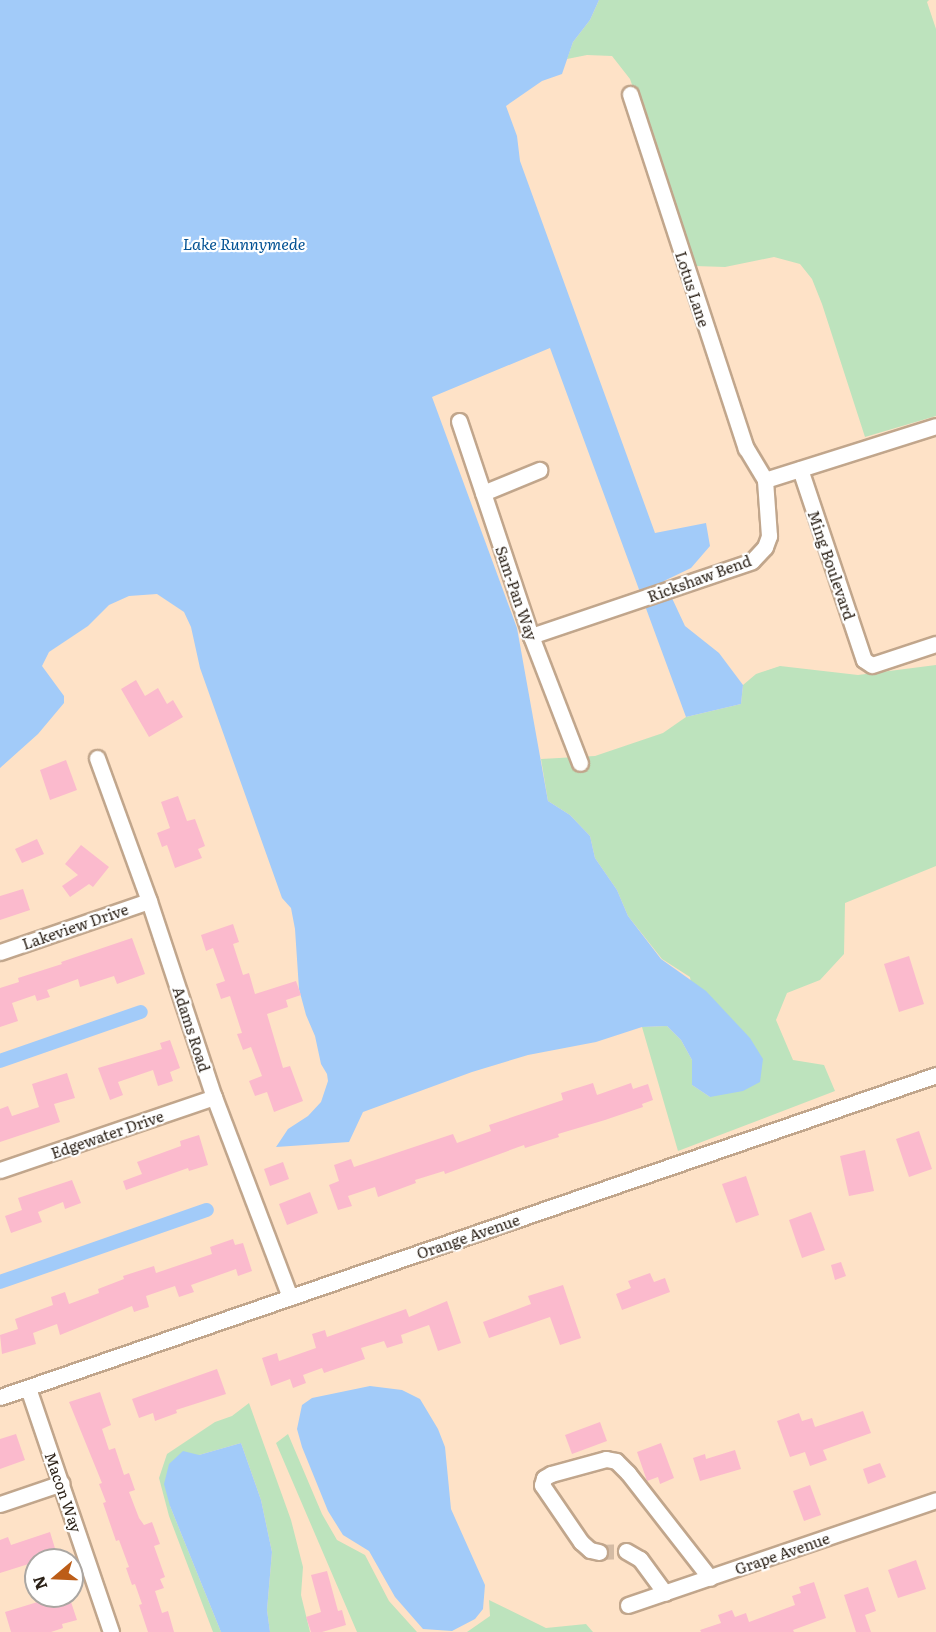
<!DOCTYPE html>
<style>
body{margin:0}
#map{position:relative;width:936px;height:1632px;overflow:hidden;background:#fee2c7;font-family:Literata,serif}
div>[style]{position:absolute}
.green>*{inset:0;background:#bde3bd}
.water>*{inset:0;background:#a2cbf9}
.canal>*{height:14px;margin:-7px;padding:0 7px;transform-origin:7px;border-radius:7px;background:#a2cbf9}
.building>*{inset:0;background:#fbbacd}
.minor-tunnel>*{height:15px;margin-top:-7.5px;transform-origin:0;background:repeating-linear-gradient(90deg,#d4bba4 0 15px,transparent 0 23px)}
.roads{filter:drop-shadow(2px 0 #c1a68c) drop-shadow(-2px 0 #c1a68c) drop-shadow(0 2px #c1a68c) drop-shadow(0 -2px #c1a68c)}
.minor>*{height:15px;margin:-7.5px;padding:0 7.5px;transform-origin:7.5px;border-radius:7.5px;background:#fff}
span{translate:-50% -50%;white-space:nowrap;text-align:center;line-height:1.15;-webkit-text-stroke:4.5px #fff;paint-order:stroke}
.street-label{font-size:15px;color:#2b2117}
.water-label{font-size:16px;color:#025193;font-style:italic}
.north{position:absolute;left:24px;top:1548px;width:60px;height:60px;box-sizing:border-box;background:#fff;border:2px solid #aaa6a2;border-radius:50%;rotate:251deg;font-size:16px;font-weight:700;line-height:24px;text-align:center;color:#2b2117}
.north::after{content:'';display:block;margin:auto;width:21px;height:27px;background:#bc5d18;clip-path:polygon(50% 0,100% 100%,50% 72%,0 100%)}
</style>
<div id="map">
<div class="green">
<i style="clip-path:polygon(599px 0,929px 0,927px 2px,936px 29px,936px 416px,865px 437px,822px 304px,812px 279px,800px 264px,774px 257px,725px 267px,695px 266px,630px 79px,612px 56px,587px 55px,567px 59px,573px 42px,590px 20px)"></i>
<i style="clip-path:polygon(936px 665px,936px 866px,845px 903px,844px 954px,820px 980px,787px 993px,776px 1020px,793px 1060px,824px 1065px,835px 1091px,678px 1151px,642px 1027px,667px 1026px,681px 1040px,692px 1060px,692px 1085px,710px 1097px,690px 977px,662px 959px,628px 916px,617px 890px,595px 858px,590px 836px,570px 815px,548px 801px,541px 759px,595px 756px,663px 733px,686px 717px,741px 704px,743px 685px,756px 674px,780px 666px,858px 675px)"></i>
<i style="clip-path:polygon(249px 1403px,291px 1520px,303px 1567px,301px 1595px,310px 1632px,270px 1632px,267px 1610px,272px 1552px,261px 1500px,241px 1443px,199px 1455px,170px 1506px,221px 1632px,213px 1632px,169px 1516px,159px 1478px,167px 1454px,215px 1422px,232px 1416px)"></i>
<i style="clip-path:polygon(288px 1434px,322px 1514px,337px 1540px,365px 1555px,389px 1601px,417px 1632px,357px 1632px,276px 1443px)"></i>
<i style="clip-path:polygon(489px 1600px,546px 1628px,586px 1624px,593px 1632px,467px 1632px,490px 1616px)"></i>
</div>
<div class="water">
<i style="clip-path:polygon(0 0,599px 0,590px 20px,573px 42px,562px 74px,542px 81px,506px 106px,517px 136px,520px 161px,655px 533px,706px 523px,710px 546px,691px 568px,664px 581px,685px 626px,719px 653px,743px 685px,741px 704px,686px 717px,550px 348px,432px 397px,517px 628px,548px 801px,570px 815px,590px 836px,595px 858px,617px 890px,628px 916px,661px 959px,706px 991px,750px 1038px,763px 1059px,760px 1082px,743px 1091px,710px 1097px,692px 1085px,692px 1060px,681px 1040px,667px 1026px,642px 1027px,596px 1042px,528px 1055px,472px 1072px,363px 1112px,349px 1142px,276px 1147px,288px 1129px,308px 1116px,321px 1102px,328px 1081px,327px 1074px,321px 1064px,315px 1036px,306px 1015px,299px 989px,295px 929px,291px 908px,282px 898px,200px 668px,191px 627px,184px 612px,157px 594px,129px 596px,109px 605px,88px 626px,49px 652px,42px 666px,64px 696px,64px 703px,38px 734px,0 768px)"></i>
<i style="clip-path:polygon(370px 1386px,402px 1390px,420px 1399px,438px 1429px,445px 1447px,451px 1509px,485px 1585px,483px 1609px,475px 1619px,452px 1631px,423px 1629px,395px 1597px,369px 1551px,343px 1535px,328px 1511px,302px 1447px,297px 1429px,302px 1405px,312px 1398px)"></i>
<i style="clip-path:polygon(241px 1443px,261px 1500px,272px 1552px,267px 1610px,270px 1632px,221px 1632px,170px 1506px,164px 1484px,169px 1464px,183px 1451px,199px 1455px)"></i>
</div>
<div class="canal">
<i style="left:0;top:1061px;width:149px;rotate:-19.2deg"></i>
<i style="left:0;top:1282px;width:219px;rotate:-19.2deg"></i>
</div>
<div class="building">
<i style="clip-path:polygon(136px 680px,145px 696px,158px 688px,167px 704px,173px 700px,183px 717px,149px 737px,121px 689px)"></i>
<i style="clip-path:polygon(66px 760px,77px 790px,50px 800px,40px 770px)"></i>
<i style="clip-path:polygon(178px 796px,187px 821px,195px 819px,205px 846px,198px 849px,202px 858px,175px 868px,167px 845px,162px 847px,157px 833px,170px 828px,161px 802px)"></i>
<i style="clip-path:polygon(37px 839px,44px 854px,22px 863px,15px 849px)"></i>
<i style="clip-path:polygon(81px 845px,109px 867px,93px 887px,89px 884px,70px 897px,62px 886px,78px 875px,65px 864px)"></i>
<i style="clip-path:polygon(23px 889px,30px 910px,0 920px,0 896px)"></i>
<i style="clip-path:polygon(233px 924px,239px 942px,233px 944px,243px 975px,249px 973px,255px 994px,296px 981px,301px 995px,286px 1000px,288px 1007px,267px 1014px,283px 1068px,290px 1066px,303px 1101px,274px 1112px,267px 1092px,255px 1096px,249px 1081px,262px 1076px,251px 1047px,243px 1050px,237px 1034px,242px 1033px,230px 996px,221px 999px,216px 984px,225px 981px,213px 948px,206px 951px,201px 935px)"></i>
<i style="clip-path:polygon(132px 938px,145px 974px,117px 984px,114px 976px,80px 987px,78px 979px,47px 990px,50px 997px,37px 1001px,35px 995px,12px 1003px,18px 1021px,0 1027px,0 988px,19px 982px,18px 978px,62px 964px,61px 962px)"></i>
<i style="clip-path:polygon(909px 956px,924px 1004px,899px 1012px,884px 964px)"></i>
<i style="clip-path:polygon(170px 1040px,180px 1068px,170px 1072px,173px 1081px,158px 1086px,153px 1070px,118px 1082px,123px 1095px,110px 1100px,98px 1068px,162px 1049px,160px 1043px)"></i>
<i style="clip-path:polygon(67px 1073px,75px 1098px,54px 1104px,60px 1122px,0 1142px,0 1109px,8px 1106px,12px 1116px,39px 1107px,32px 1084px)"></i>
<i style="clip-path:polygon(593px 1083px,597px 1095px,631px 1083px,633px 1089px,648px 1084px,653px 1100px,642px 1104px,643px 1107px,605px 1120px,558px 1134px,559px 1137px,525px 1148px,524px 1145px,445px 1174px,444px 1171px,415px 1180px,416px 1183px,378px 1197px,375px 1187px,348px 1196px,352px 1206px,338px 1210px,329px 1185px,339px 1181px,334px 1165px,351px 1159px,354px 1167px,453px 1134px,457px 1143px,491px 1131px,489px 1125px,563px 1100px,561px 1093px)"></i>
<i style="clip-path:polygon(919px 1131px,932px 1169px,909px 1177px,896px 1139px)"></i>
<i style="clip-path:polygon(199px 1135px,208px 1165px,189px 1171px,188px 1168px,126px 1190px,123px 1181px,142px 1174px,137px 1162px,181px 1146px,180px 1141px)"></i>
<i style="clip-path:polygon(865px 1150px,874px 1191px,849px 1196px,840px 1156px)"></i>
<i style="clip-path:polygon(283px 1162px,289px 1179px,270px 1186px,264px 1169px)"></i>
<i style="clip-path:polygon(746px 1176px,759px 1215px,736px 1223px,722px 1184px)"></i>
<i style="clip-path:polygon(72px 1180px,81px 1203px,65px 1209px,63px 1202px,38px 1212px,42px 1222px,11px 1233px,5px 1216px,22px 1210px,18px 1198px)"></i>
<i style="clip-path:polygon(310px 1192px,318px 1213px,287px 1225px,279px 1204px)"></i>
<i style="clip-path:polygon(811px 1212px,825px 1250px,802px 1258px,789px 1220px)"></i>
<i style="clip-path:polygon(233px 1239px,235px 1245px,243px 1243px,252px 1271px,238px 1276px,236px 1269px,208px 1279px,191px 1285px,194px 1292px,179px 1297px,175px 1286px,146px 1296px,149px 1307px,134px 1312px,132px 1306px,60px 1335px,57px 1324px,33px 1333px,36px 1344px,2px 1354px,0 1335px,18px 1329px,15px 1319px,53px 1305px,51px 1297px,65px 1292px,69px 1304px,99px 1293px,98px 1289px,124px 1279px,123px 1276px,154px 1266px,156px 1273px,212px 1254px,210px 1247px)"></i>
<i style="clip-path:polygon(841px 1262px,846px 1276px,835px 1280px,831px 1265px)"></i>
<i style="clip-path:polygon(650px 1273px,654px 1282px,665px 1278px,670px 1292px,622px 1310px,616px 1294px,631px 1288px,628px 1281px)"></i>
<i style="clip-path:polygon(563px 1285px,581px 1338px,560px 1345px,550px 1317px,489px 1338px,483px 1322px,531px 1304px,528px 1296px)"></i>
<i style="clip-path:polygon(447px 1301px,461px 1343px,438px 1351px,429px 1325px,401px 1335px,403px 1343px,387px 1348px,384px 1341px,361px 1348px,365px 1359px,324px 1373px,322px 1368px,303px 1375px,306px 1383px,293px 1388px,290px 1379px,271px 1386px,262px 1358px,277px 1353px,279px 1361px,316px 1348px,312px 1334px,325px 1330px,327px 1337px,406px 1309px,409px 1317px)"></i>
<i style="clip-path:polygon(217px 1369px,226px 1394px,176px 1410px,177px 1413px,155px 1421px,153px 1413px,139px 1418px,132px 1399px)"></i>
<i style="clip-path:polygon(100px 1392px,111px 1425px,102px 1429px,109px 1450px,115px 1448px,124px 1475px,129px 1473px,135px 1490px,129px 1492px,139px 1518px,144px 1525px,152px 1522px,160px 1544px,154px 1546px,165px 1577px,160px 1579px,164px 1588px,155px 1591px,162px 1613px,168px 1611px,174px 1632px,148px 1632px,139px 1605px,142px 1604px,135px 1584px,132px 1585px,126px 1568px,129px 1567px,119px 1540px,116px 1541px,103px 1503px,106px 1502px,99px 1484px,102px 1483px,69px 1402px)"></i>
<i style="clip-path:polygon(863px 1411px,871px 1433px,823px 1450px,827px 1460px,810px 1466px,805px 1452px,790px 1457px,777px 1421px,799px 1413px,802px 1421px,812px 1418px,815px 1427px)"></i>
<i style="clip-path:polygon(600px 1422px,607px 1441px,572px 1454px,565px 1435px)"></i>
<i style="clip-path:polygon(16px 1434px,25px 1460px,0 1469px,0 1439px)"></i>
<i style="clip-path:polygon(661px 1443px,674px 1478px,660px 1484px,658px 1477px,647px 1481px,637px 1452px)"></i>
<i style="clip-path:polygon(735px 1450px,741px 1469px,700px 1481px,693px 1458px,705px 1454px,706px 1459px)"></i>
<i style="clip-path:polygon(880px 1463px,886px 1477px,868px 1484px,863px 1469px)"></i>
<i style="clip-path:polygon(810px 1485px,821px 1515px,804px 1521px,793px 1491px)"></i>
<i style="clip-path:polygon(50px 1532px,57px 1555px,0 1573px,0 1540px,8px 1537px,11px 1545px)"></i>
<i style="clip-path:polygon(916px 1560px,926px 1589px,898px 1598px,888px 1570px)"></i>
<i style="clip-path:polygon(327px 1571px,338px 1611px,342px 1610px,346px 1625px,322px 1632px,311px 1632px,306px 1617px,321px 1612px,311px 1575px)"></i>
<i style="clip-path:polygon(814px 1582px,826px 1618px,793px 1630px,794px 1632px,701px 1632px,700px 1630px,721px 1623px,718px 1615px,732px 1610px,735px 1617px,746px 1613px,749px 1622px,795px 1605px,792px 1596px,801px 1593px,799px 1587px)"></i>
<i style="clip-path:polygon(868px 1587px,876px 1611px,865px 1615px,871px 1632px,856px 1632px,844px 1595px)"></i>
<i style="clip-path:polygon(42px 1596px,69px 1596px,77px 1620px,62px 1624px,63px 1628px,51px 1632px,11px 1632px,5px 1612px,44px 1600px)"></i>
</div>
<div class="minor-tunnel">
<i style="left:599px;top:1552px;width:27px;rotate:-2deg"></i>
</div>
<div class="roads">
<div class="minor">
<i style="left:630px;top:94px;width:373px;rotate:71.9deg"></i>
<i style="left:746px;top:448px;width:37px;rotate:59deg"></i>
<i style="left:459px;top:421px;width:227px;rotate:71.5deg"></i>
<i style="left:531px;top:636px;width:136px;rotate:68.9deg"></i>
<i style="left:800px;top:469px;width:201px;rotate:71.5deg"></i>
<i style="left:864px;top:660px;width:9px;rotate:32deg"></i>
<i style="left:872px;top:665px;width:67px;rotate:-18.2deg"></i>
<i style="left:483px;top:493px;width:61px;rotate:-22.3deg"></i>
<i style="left:531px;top:636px;width:233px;rotate:-18.7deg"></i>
<i style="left:752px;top:561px;width:19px;rotate:-47deg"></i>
<i style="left:765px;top:547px;width:12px;rotate:-70deg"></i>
<i style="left:769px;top:536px;width:56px;rotate:-94.1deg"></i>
<i style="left:765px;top:480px;width:179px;rotate:-17.5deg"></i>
<i style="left:97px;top:758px;width:152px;rotate:70deg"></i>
<i style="left:149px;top:901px;width:206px;rotate:71.7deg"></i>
<i style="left:214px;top:1097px;width:214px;rotate:69.2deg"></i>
<i style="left:0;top:952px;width:157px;rotate:-18.9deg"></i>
<i style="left:0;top:1170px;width:226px;rotate:-18.8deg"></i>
<i style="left:28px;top:1388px;width:258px;rotate:71.2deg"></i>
<i style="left:0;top:1397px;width:990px;rotate:-18.98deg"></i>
<i style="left:0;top:1504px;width:65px;rotate:-18.7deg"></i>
<i style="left:626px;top:1551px;width:16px;rotate:30deg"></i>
<i style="left:640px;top:1559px;width:42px;rotate:53.7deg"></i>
<i style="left:599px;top:1552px;width:9px;rotate:-167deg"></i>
<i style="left:590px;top:1550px;width:12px;rotate:-138deg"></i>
<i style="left:581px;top:1542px;width:69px;rotate:-124.4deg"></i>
<i style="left:542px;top:1485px;width:7px;rotate:-74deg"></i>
<i style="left:544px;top:1478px;width:8px;rotate:-30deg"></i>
<i style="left:551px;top:1474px;width:57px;rotate:-15.3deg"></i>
<i style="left:606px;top:1459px;width:10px;rotate:11deg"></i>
<i style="left:616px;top:1461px;width:17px;rotate:45deg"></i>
<i style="left:628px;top:1473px;width:133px;rotate:52deg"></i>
<i style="left:628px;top:1605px;width:325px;rotate:-18.8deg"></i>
</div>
</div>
<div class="street-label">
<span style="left:693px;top:289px;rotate:72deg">Lotus Lane</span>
<span style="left:832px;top:565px;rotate:71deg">Ming Boulevard</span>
<span style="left:699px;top:578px;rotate:-20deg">Rickshaw Bend</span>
<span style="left:517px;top:593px;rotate:71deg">Sam-Pan Way</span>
<span style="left:75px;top:926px;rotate:-19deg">Lakeview Drive</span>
<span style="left:192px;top:1029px;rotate:72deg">Adams Road</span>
<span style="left:107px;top:1134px;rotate:-19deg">Edgewater Drive</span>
<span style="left:468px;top:1236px;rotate:-19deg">Orange Avenue</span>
<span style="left:64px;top:1492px;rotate:71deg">Macon Way</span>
<span style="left:782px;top:1553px;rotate:-19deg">Grape Avenue</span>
</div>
<div class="water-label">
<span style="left:244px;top:243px">Lake Runnymede</span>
</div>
<div class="north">N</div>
</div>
